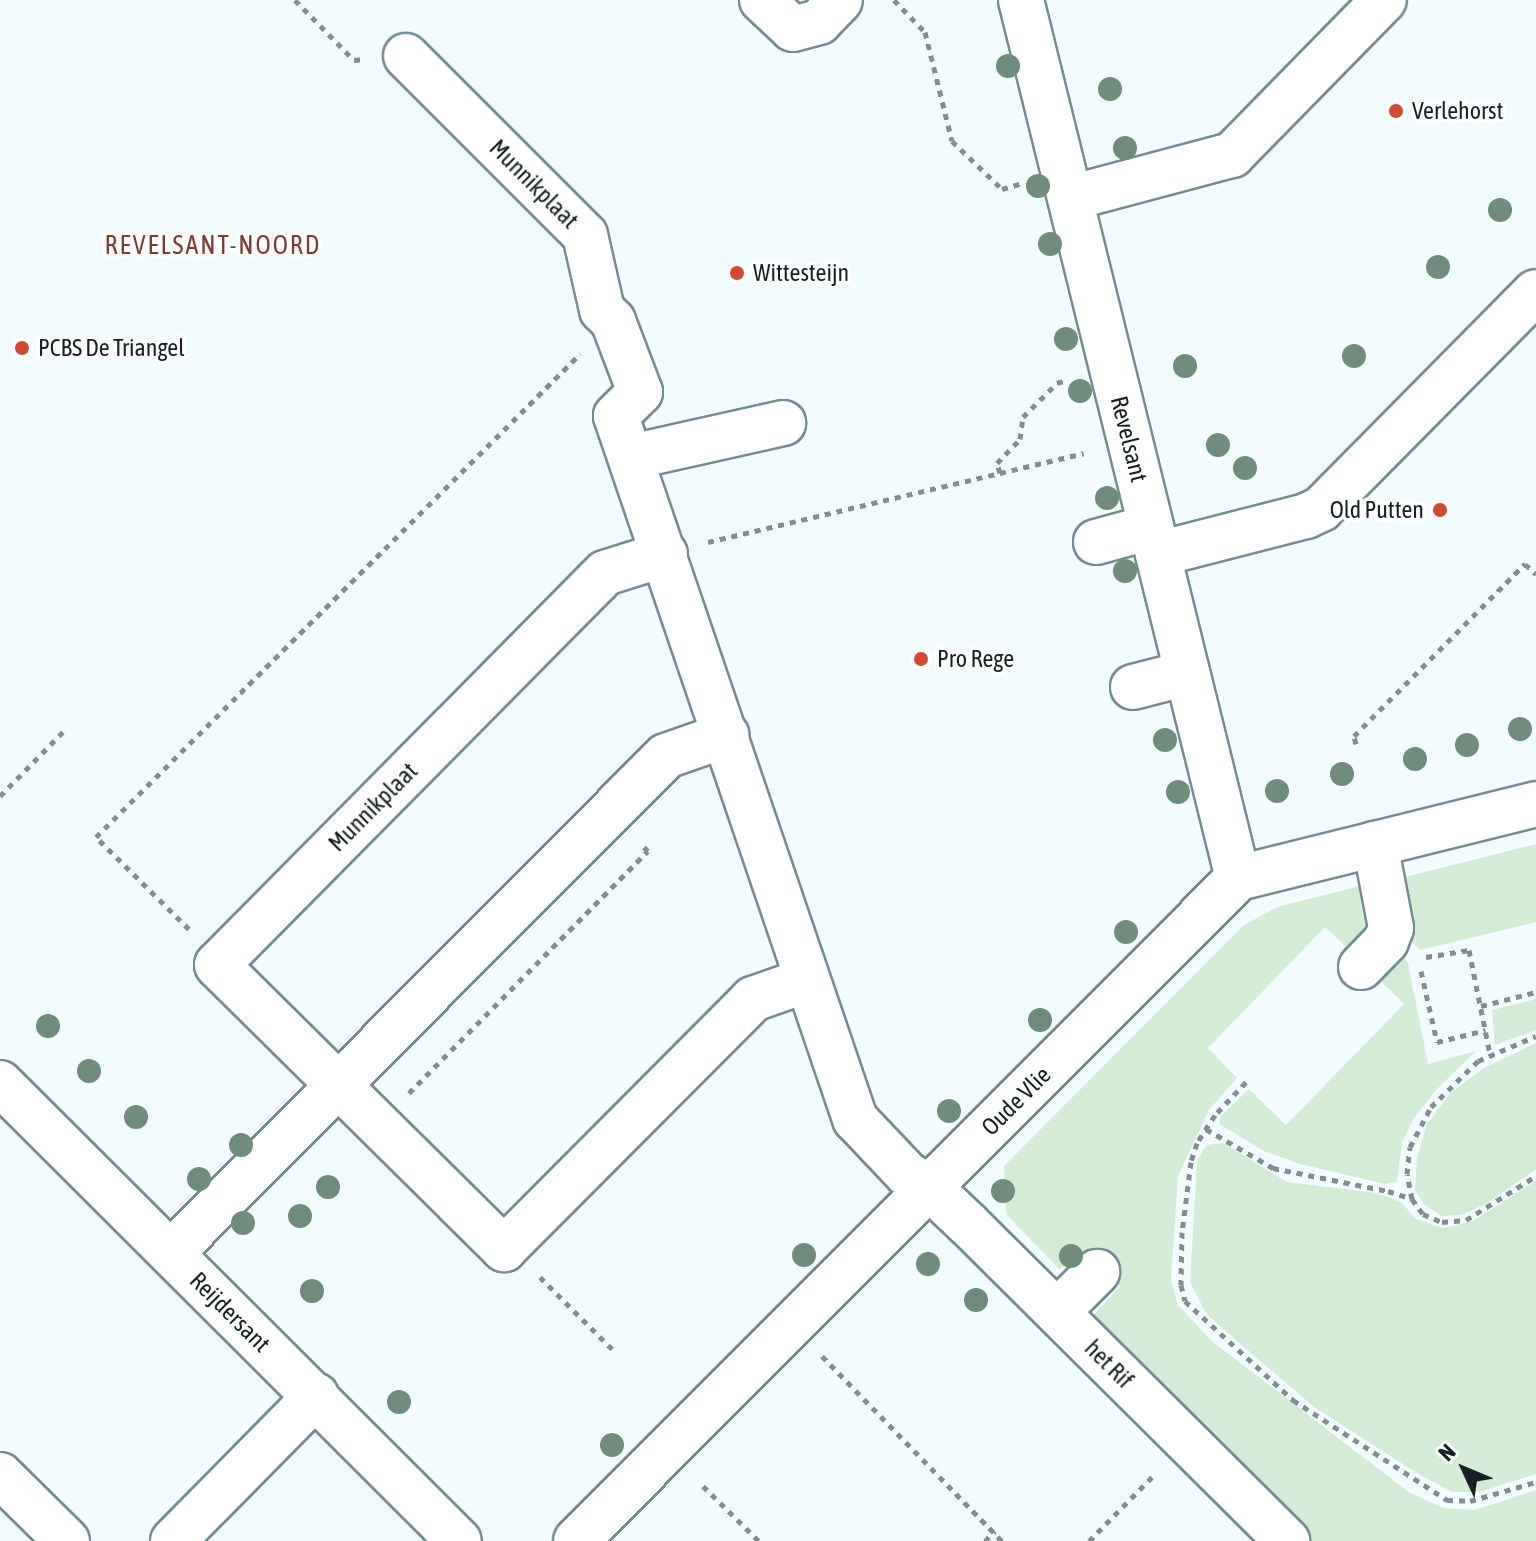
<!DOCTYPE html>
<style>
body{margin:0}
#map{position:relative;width:1536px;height:1541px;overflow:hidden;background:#f2fcff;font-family:"Asap Condensed",sans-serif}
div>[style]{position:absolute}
.green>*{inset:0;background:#d3ecd6}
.path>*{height:5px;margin-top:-2.5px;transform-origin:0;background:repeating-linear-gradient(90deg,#848e90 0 6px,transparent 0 12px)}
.roads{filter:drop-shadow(2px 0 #748b92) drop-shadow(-2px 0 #748b92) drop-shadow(0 2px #748b92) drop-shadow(0 -2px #748b92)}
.minor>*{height:44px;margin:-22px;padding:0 22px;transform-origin:22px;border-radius:22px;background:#fff}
.trees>*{width:24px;height:24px;margin:-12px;border-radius:50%;background:#6e8d7d}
.dots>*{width:22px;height:22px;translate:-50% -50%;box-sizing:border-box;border:4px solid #fff;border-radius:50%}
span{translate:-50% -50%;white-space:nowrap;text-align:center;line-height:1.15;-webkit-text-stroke:7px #fff;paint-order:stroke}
.poi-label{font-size:24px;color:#161f21}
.left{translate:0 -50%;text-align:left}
.right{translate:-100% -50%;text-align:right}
.street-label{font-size:24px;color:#161f21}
.neighbourhood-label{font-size:26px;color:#803a2e;letter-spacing:2px}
.north{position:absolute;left:1424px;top:1429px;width:80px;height:80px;-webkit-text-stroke:6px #fff;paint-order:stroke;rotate:314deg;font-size:22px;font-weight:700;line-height:32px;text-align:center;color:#161f21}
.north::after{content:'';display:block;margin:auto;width:28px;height:36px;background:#161f21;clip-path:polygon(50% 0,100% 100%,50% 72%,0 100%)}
</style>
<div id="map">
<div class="green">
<i style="clip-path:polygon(1536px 844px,1536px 922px,1420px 950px,1406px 936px,1412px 919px,1401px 878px)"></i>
<i style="clip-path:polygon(1372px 883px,1373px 928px,1353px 954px,1325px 927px,1208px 1048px,1237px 1078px,1209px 1110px,1178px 1176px,1171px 1280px,1178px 1305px,1213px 1342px,1410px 1493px,1444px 1508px,1475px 1510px,1536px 1490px,1536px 1541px,1312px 1541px,1090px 1319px,1120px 1286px,1087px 1253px,1059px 1269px,1006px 1214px,1004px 1166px,1244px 925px,1277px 907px)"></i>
<i style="clip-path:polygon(1399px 952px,1408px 963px,1428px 1064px,1476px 1051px,1436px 1090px,1414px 1118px,1402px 1143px,1397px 1182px,1385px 1184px,1300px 1164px,1264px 1151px,1219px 1124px,1221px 1116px,1249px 1089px,1286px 1125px,1404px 1004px,1376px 976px)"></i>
<i style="clip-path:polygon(1536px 999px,1536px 1030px,1495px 1045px,1492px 1010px)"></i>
<i style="clip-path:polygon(1536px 1043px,1536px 1169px,1491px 1201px,1462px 1215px,1441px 1216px,1425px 1205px,1415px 1191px,1417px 1158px,1426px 1126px,1450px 1093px,1484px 1068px)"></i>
<i style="clip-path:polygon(1223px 1143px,1287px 1182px,1377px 1193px,1401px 1202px,1416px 1219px,1443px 1228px,1473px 1221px,1536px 1181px,1536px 1474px,1479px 1492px,1452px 1492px,1415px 1472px,1314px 1407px,1207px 1315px,1190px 1282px,1197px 1162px,1206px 1145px)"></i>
</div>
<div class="path">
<i style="left:295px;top:0;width:84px;rotate:45.5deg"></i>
<i style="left:354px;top:60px;width:11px;rotate:-5deg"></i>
<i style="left:894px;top:0;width:45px;rotate:45.9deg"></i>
<i style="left:925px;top:32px;width:112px;rotate:76.1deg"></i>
<i style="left:952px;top:141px;width:69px;rotate:43.8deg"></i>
<i style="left:1002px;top:189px;width:19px;rotate:-16deg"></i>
<i style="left:1000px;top:473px;width:10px;rotate:-107deg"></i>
<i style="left:997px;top:463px;width:33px;rotate:-46deg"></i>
<i style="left:1020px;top:439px;width:22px;rotate:-82deg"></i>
<i style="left:1023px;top:417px;width:48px;rotate:-45deg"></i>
<i style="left:1057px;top:383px;width:10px;rotate:-17deg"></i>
<i style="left:708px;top:542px;width:386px;rotate:-13.3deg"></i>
<i style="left:1356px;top:744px;width:8px;rotate:-104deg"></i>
<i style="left:1354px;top:736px;width:243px;rotate:-45.2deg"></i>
<i style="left:1525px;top:564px;width:15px;rotate:42deg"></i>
<i style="left:0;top:796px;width:90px;rotate:-45.5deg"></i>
<i style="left:189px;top:929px;width:131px;rotate:-135.3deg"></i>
<i style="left:96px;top:837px;width:684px;rotate:-44.94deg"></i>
<i style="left:1426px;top:957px;width:44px;rotate:-9.2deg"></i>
<i style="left:1469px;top:950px;width:106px;rotate:78.6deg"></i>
<i style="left:1421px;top:971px;width:73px;rotate:77.3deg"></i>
<i style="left:1437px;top:1042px;width:50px;rotate:-13.8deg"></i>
<i style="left:1481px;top:1006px;width:57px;rotate:-14.3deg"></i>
<i style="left:1246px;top:1082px;width:45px;rotate:133.2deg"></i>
<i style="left:1215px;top:1115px;width:33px;rotate:123deg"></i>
<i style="left:1197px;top:1143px;width:20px;rotate:108deg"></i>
<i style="left:1191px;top:1162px;width:71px;rotate:97.3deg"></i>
<i style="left:1182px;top:1232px;width:53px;rotate:91.1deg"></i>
<i style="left:1181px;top:1285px;width:16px;rotate:76deg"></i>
<i style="left:1185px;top:1301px;width:147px;rotate:42.5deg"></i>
<i style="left:1293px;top:1400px;width:184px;rotate:33deg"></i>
<i style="left:1447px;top:1500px;width:23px;rotate:2deg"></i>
<i style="left:1470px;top:1501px;width:69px;rotate:-16.1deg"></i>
<i style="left:409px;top:1093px;width:340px;rotate:-45.4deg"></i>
<i style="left:648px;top:851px;width:10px;rotate:-135deg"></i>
<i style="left:1206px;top:1129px;width:78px;rotate:30.2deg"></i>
<i style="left:1273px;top:1168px;width:117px;rotate:11.3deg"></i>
<i style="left:1388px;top:1191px;width:25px;rotate:18deg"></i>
<i style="left:1412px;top:1199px;width:19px;rotate:54deg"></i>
<i style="left:1423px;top:1214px;width:21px;rotate:23deg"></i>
<i style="left:1442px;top:1222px;width:24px;rotate:-5deg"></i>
<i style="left:1466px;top:1220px;width:83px;rotate:-32.2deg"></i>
<i style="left:1412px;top:1199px;width:25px;rotate:-101deg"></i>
<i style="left:1407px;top:1174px;width:27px;rotate:-84deg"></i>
<i style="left:1410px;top:1147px;width:45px;rotate:-62.3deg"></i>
<i style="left:1431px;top:1107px;width:66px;rotate:-44.4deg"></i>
<i style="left:1478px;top:1061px;width:63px;rotate:-23.3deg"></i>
<i style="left:540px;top:1277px;width:103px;rotate:45deg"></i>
<i style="left:822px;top:1356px;width:258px;rotate:45.8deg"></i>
<i style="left:703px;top:1486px;width:78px;rotate:44.5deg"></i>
<i style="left:985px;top:1541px;width:14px;rotate:-45deg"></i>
<i style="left:1089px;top:1541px;width:95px;rotate:-45.4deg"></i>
</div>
<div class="roads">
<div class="minor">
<i style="left:762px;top:0;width:42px;rotate:43.1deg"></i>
<i style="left:793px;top:29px;width:27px;rotate:-15deg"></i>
<i style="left:819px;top:22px;width:30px;rotate:-46deg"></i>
<i style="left:1021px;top:0;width:904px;rotate:76.12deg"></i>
<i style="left:406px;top:56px;width:253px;rotate:45deg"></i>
<i style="left:585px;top:235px;width:77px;rotate:77.2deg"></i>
<i style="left:602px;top:310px;width:16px;rotate:45deg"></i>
<i style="left:613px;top:321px;width:76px;rotate:69.2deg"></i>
<i style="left:640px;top:392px;width:34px;rotate:135deg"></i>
<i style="left:616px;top:416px;width:743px;rotate:71.22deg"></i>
<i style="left:855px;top:1119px;width:76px;rotate:46.6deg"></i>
<i style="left:907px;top:1174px;width:27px;rotate:31deg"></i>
<i style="left:930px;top:1188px;width:52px;rotate:43.5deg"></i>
<i style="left:968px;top:1224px;width:450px;rotate:44.8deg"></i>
<i style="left:1070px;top:198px;width:168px;rotate:-14.9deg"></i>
<i style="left:1232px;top:155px;width:217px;rotate:-45.6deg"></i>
<i style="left:631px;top:457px;width:156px;rotate:-12.6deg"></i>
<i style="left:1096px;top:542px;width:57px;rotate:-15.3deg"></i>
<i style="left:665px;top:554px;width:63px;rotate:162.4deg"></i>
<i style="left:605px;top:573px;width:11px;rotate:135deg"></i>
<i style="left:597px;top:581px;width:540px;rotate:134.7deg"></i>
<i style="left:217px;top:965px;width:404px;rotate:44.7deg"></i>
<i style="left:504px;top:1249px;width:353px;rotate:-45.1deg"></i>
<i style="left:753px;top:999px;width:57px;rotate:-19.4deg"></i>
<i style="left:1158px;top:554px;width:153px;rotate:-14.4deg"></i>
<i style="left:1306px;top:516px;width:17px;rotate:-25deg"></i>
<i style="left:1321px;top:509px;width:305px;rotate:-45.3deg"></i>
<i style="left:1133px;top:687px;width:56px;rotate:-14.5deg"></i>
<i style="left:1361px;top:967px;width:36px;rotate:-46deg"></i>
<i style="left:1386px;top:941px;width:14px;rotate:-69deg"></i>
<i style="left:1391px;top:928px;width:86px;rotate:-100.7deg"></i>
<i style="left:0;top:1083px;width:648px;rotate:44.94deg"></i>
<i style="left:171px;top:1253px;width:701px;rotate:-45.12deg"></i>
<i style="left:666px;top:756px;width:64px;rotate:-19.3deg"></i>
<i style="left:1057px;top:1312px;width:57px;rotate:-45deg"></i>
<i style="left:0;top:1475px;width:94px;rotate:44.6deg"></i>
<i style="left:173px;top:1541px;width:204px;rotate:-45.4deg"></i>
<i style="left:576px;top:1541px;width:937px;rotate:-45.04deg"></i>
<i style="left:1238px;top:878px;width:307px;rotate:-13.9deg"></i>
</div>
</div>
<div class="trees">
<i style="left:1008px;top:66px"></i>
<i style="left:1110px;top:89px"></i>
<i style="left:1125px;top:148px"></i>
<i style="left:1038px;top:186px"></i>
<i style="left:1500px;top:210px"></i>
<i style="left:1050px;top:244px"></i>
<i style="left:1438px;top:267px"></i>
<i style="left:1066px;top:339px"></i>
<i style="left:1354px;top:356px"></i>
<i style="left:1185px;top:366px"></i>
<i style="left:1080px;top:391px"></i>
<i style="left:1218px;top:445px"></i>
<i style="left:1245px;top:468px"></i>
<i style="left:1107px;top:498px"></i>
<i style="left:1125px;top:571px"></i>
<i style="left:1520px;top:729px"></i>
<i style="left:1165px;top:740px"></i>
<i style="left:1467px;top:745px"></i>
<i style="left:1415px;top:759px"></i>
<i style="left:1342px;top:774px"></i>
<i style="left:1277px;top:791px"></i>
<i style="left:1178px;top:792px"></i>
<i style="left:1126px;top:932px"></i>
<i style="left:1040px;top:1020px"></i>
<i style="left:48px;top:1026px"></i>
<i style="left:89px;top:1071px"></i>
<i style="left:949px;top:1111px"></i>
<i style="left:136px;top:1117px"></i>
<i style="left:241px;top:1145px"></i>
<i style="left:199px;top:1179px"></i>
<i style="left:328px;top:1187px"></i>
<i style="left:1003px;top:1191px"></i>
<i style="left:300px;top:1216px"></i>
<i style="left:243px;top:1223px"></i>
<i style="left:804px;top:1255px"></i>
<i style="left:1071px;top:1256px"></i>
<i style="left:928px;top:1264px"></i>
<i style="left:312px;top:1291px"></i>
<i style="left:976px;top:1300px"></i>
<i style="left:399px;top:1402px"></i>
<i style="left:612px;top:1445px"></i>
</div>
<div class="dots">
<i style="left:1396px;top:111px;background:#d44832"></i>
<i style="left:737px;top:273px;background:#d44832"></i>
<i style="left:22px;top:348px;background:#d44832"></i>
<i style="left:1440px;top:510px;background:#d44832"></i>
<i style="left:921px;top:659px;background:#d44832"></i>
</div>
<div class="poi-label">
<span class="left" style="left:1412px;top:111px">Verlehorst</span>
<span class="left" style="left:753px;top:273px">Wittesteijn</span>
<span class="left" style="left:38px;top:348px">PCBS De Triangel</span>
<span class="right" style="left:1424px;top:510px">Old Putten</span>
<span class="left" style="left:937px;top:659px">Pro Rege</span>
</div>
<div class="street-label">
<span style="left:534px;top:184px;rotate:45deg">Munnikplaat</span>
<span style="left:1129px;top:439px;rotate:76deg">Revelsant</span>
<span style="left:373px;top:807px;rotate:-45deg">Munnikplaat</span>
<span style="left:1016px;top:1101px;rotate:-45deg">Oude Vlie</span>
<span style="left:230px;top:1312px;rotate:45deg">Reijdersant</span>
<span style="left:1109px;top:1364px;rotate:45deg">het Rif</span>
</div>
<div class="neighbourhood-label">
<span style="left:213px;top:246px">REVELSANT-NOORD</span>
</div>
<div class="north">N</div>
</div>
